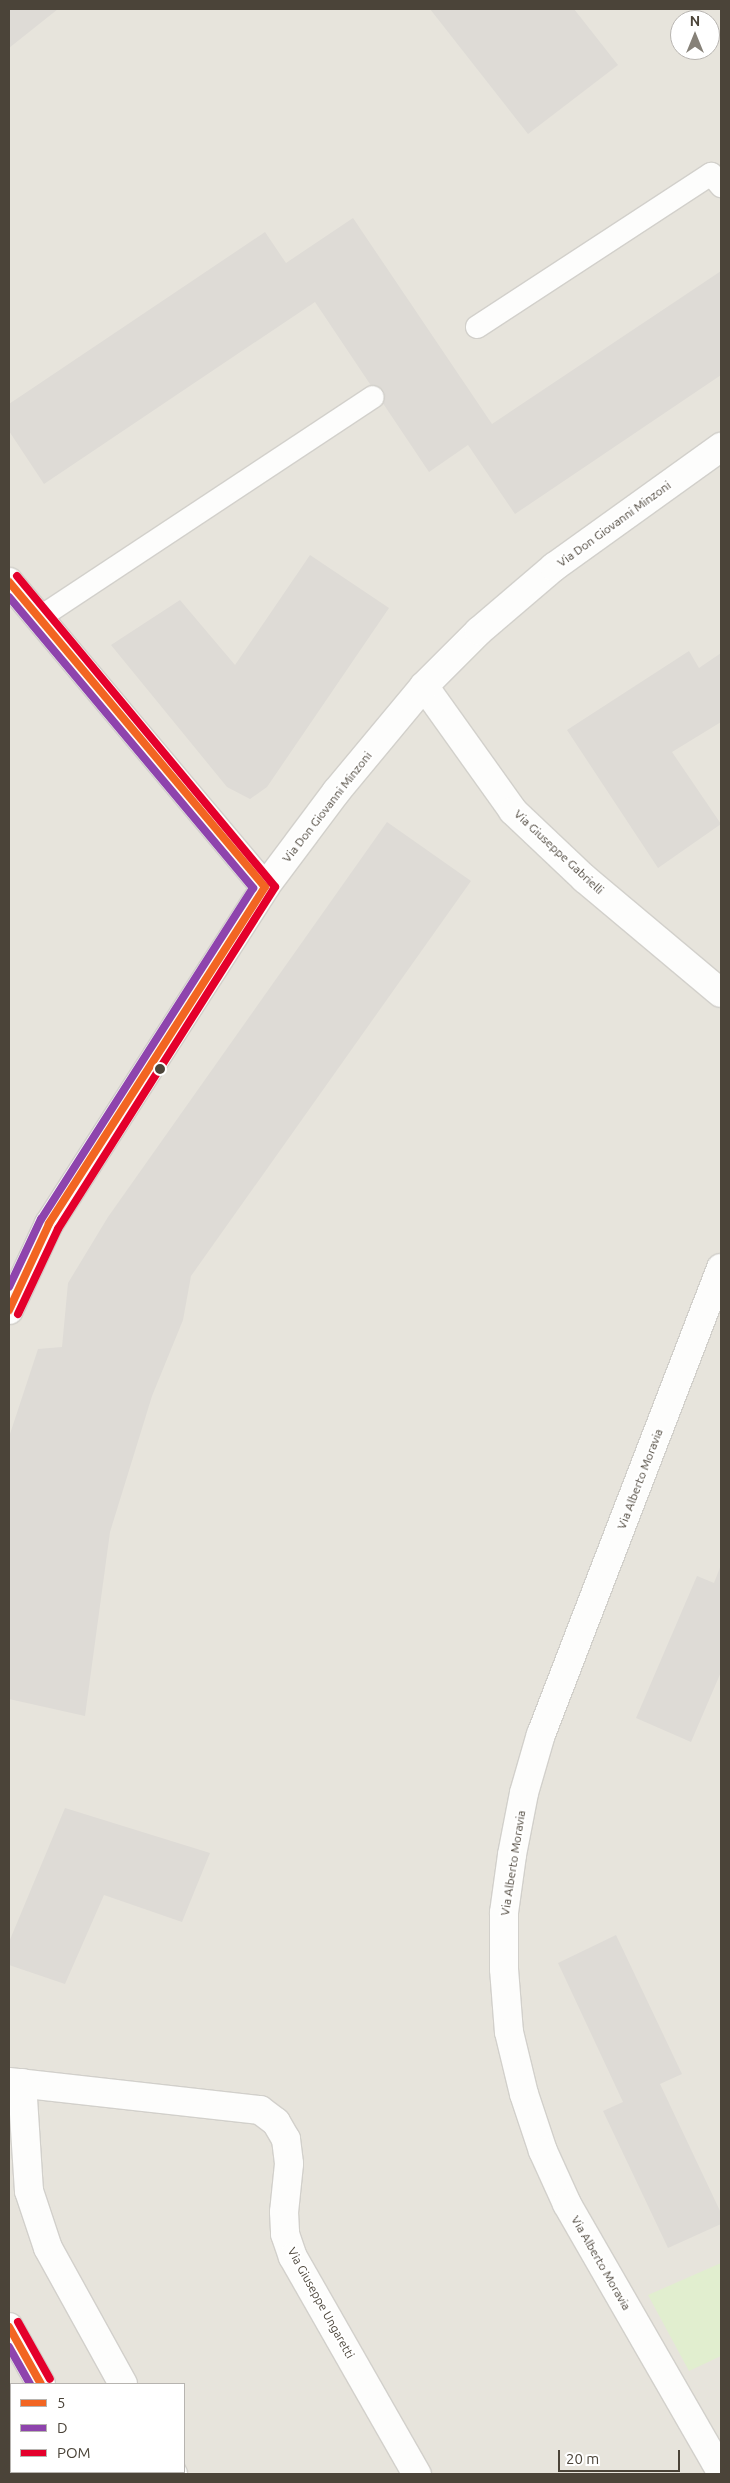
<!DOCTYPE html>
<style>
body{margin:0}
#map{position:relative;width:730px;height:2483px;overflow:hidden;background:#f4f2ee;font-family:Ubuntu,sans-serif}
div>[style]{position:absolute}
.residential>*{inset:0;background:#e7e4dc}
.green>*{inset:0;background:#e1eecf}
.building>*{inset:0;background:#dedbd6}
.roads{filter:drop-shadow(1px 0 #d2d0cb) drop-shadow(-1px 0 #d2d0cb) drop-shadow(0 1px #d2d0cb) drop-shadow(0 -1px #d2d0cb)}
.lane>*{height:22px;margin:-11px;padding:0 11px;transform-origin:11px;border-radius:11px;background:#fdfdfc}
.street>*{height:28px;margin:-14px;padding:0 14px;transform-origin:14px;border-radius:14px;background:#fdfdfc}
.bus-1>*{height:8px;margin:-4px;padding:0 4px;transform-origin:4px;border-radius:4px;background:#f26522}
.bus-2>*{height:8px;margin:-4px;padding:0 4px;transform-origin:4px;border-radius:4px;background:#8e44ad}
.bus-3>*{height:8px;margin:-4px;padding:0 4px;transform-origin:4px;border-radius:4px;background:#e4002b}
.dots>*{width:14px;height:14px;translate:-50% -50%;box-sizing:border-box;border:2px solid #fff;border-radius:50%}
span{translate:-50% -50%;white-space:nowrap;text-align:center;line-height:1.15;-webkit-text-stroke:4px #fff;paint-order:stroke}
.street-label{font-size:12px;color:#4b4439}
.frame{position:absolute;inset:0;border:10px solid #4b4439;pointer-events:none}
.legend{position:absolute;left:10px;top:2383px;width:175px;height:90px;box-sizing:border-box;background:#fff;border:1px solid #b7b4b0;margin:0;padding:6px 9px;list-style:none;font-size:15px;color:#4b4439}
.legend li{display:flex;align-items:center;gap:10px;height:25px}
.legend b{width:25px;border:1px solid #b7b4b0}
.north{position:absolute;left:670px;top:10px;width:50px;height:50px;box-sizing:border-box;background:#fff;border:1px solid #b7b4b0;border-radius:50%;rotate:0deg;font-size:14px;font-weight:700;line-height:20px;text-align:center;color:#4b4439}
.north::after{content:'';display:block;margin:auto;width:18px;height:22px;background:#868178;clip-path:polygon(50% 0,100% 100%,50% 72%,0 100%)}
.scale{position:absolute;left:558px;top:2450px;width:122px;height:22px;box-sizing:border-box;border:2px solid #4b4439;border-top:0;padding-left:6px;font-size:15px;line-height:18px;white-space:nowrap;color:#4b4439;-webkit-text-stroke:4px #fff;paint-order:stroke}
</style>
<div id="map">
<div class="residential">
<i style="clip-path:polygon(evenodd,9px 9px,721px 9px,721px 2474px,9px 2474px,9px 9px,680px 20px,710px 20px,710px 50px,680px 50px,680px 20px,9px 9px,11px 2384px,184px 2384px,184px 2472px,11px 2472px,11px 2384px)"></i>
</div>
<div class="green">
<i style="clip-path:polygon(721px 2263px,721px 2356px,689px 2371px,648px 2295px)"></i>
</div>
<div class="building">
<i style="clip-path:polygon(9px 9px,58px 9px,9px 48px)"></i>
<i style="clip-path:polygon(430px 9px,574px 9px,618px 65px,528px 134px)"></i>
<i style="clip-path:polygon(353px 218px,492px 424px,721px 271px,721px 375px,515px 514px,468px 445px,429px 472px,315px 302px,44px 484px,9px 431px,9px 404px,265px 232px,286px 263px)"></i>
<i style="clip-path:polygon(310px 555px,389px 608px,267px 787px,250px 799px,227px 787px,111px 645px,180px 600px,235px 665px)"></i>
<i style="clip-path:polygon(689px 651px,699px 668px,721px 653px,721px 722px,672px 752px,721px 824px,658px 868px,567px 730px)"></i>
<i style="clip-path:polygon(387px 822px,471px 881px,191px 1276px,183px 1320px,152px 1396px,110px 1532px,85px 1716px,9px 1699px,9px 1437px,38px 1349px,62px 1347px,68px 1283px,108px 1217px)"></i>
<i style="clip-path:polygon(721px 1565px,721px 1672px,691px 1742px,636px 1718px,697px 1576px,714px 1583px)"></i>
<i style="clip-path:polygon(65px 1808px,210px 1853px,182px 1922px,104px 1895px,65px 1984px,9px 1965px,9px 1942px)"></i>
<i style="clip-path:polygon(616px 1935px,682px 2074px,660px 2084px,721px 2213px,721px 2224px,668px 2248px,603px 2111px,623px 2102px,558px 1963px)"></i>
</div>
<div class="roads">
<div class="lane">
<i style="left:477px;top:327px;width:280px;rotate:-33.2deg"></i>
<i style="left:711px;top:174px;width:16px;rotate:50deg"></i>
<i style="left:39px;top:618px;width:400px;rotate:-33.5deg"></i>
</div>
<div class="street">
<i style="left:9px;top:582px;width:398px;rotate:50deg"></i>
<i style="left:424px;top:686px;width:153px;rotate:54.5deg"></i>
<i style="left:513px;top:811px;width:99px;rotate:43.4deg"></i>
<i style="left:585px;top:879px;width:177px;rotate:40deg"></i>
<i style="left:721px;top:1268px;width:500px;rotate:111.1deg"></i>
<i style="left:541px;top:1734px;width:61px;rotate:106.1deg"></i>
<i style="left:524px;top:1793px;width:63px;rotate:101deg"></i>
<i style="left:512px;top:1855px;width:59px;rotate:97.9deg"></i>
<i style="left:504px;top:1913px;width:56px;rotate:90deg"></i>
<i style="left:504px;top:1969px;width:63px;rotate:85.5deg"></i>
<i style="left:509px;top:2032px;width:64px;rotate:76.4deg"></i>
<i style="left:524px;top:2094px;width:60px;rotate:71.6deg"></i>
<i style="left:543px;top:2151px;width:58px;rotate:65.6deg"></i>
<i style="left:567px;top:2204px;width:309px;rotate:60.1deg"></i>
<i style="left:9px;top:1310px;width:95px;rotate:-65.1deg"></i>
<i style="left:49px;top:1224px;width:400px;rotate:-57.3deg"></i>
<i style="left:265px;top:887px;width:119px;rotate:-53.2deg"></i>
<i style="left:336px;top:792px;width:138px;rotate:-50.3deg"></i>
<i style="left:424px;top:686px;width:78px;rotate:-45deg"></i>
<i style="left:479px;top:631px;width:99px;rotate:-40.5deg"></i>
<i style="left:554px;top:567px;width:206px;rotate:-35.7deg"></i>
<i style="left:9px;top:2082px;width:253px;rotate:6.4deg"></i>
<i style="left:260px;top:2110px;width:20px;rotate:37deg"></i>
<i style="left:276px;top:2122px;width:20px;rotate:60deg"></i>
<i style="left:286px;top:2139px;width:25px;rotate:83deg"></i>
<i style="left:289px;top:2164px;width:48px;rotate:95.9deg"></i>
<i style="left:284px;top:2212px;width:22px;rotate:87deg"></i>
<i style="left:285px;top:2234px;width:24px;rotate:71deg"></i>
<i style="left:293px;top:2257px;width:250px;rotate:60.3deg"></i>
<i style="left:22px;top:2083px;width:108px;rotate:86.3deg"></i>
<i style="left:29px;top:2191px;width:60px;rotate:71.6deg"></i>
<i style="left:48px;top:2248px;width:155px;rotate:61.1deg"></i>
<i style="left:9px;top:2327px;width:65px;rotate:60.7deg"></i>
<i style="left:9px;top:2434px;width:4px;rotate:63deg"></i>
<i style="left:31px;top:2472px;width:2px;rotate:63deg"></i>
<i style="left:90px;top:2472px;width:2px;rotate:63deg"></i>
<i style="left:172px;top:2472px;width:2px;rotate:63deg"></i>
</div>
</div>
<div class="bus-1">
<i style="left:9px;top:582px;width:398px;rotate:50deg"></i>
<i style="left:265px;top:887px;width:400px;rotate:122.7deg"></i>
<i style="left:49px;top:1224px;width:95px;rotate:114.9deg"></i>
<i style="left:9px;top:2327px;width:65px;rotate:60.7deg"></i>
</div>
<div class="bus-2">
<i style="left:9px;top:597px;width:380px;rotate:50deg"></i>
<i style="left:253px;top:888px;width:393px;rotate:122.6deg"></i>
<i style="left:41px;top:1219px;width:75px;rotate:115.2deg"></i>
<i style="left:9px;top:2347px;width:43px;rotate:60.4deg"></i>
</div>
<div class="bus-3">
<i style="left:17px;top:576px;width:404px;rotate:50.3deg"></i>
<i style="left:275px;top:887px;width:405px;rotate:122.4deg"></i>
<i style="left:58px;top:1229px;width:94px;rotate:115.2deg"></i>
<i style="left:18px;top:2322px;width:65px;rotate:60.7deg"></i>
</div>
<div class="dots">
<i style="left:160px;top:1069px;background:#4b4439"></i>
</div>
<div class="street-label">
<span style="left:614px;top:524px;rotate:-36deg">Via Don Giovanni Minzoni</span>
<span style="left:327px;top:807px;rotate:-52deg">Via Don Giovanni Minzoni</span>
<span style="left:559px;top:852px;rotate:43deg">Via Giuseppe Gabrielli</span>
<span style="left:640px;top:1479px;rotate:-69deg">Via Alberto Moravia</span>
<span style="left:513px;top:1863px;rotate:-81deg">Via Alberto Moravia</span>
<span style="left:601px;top:2263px;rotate:60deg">Via Alberto Moravia</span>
<span style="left:321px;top:2303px;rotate:61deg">Via Giuseppe Ungaretti</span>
</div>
<div class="frame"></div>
<ul class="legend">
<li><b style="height:6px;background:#f26522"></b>5</li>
<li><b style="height:6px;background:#8e44ad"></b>D</li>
<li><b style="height:6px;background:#e4002b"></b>POM</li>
</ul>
<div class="north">N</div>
<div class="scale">20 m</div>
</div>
